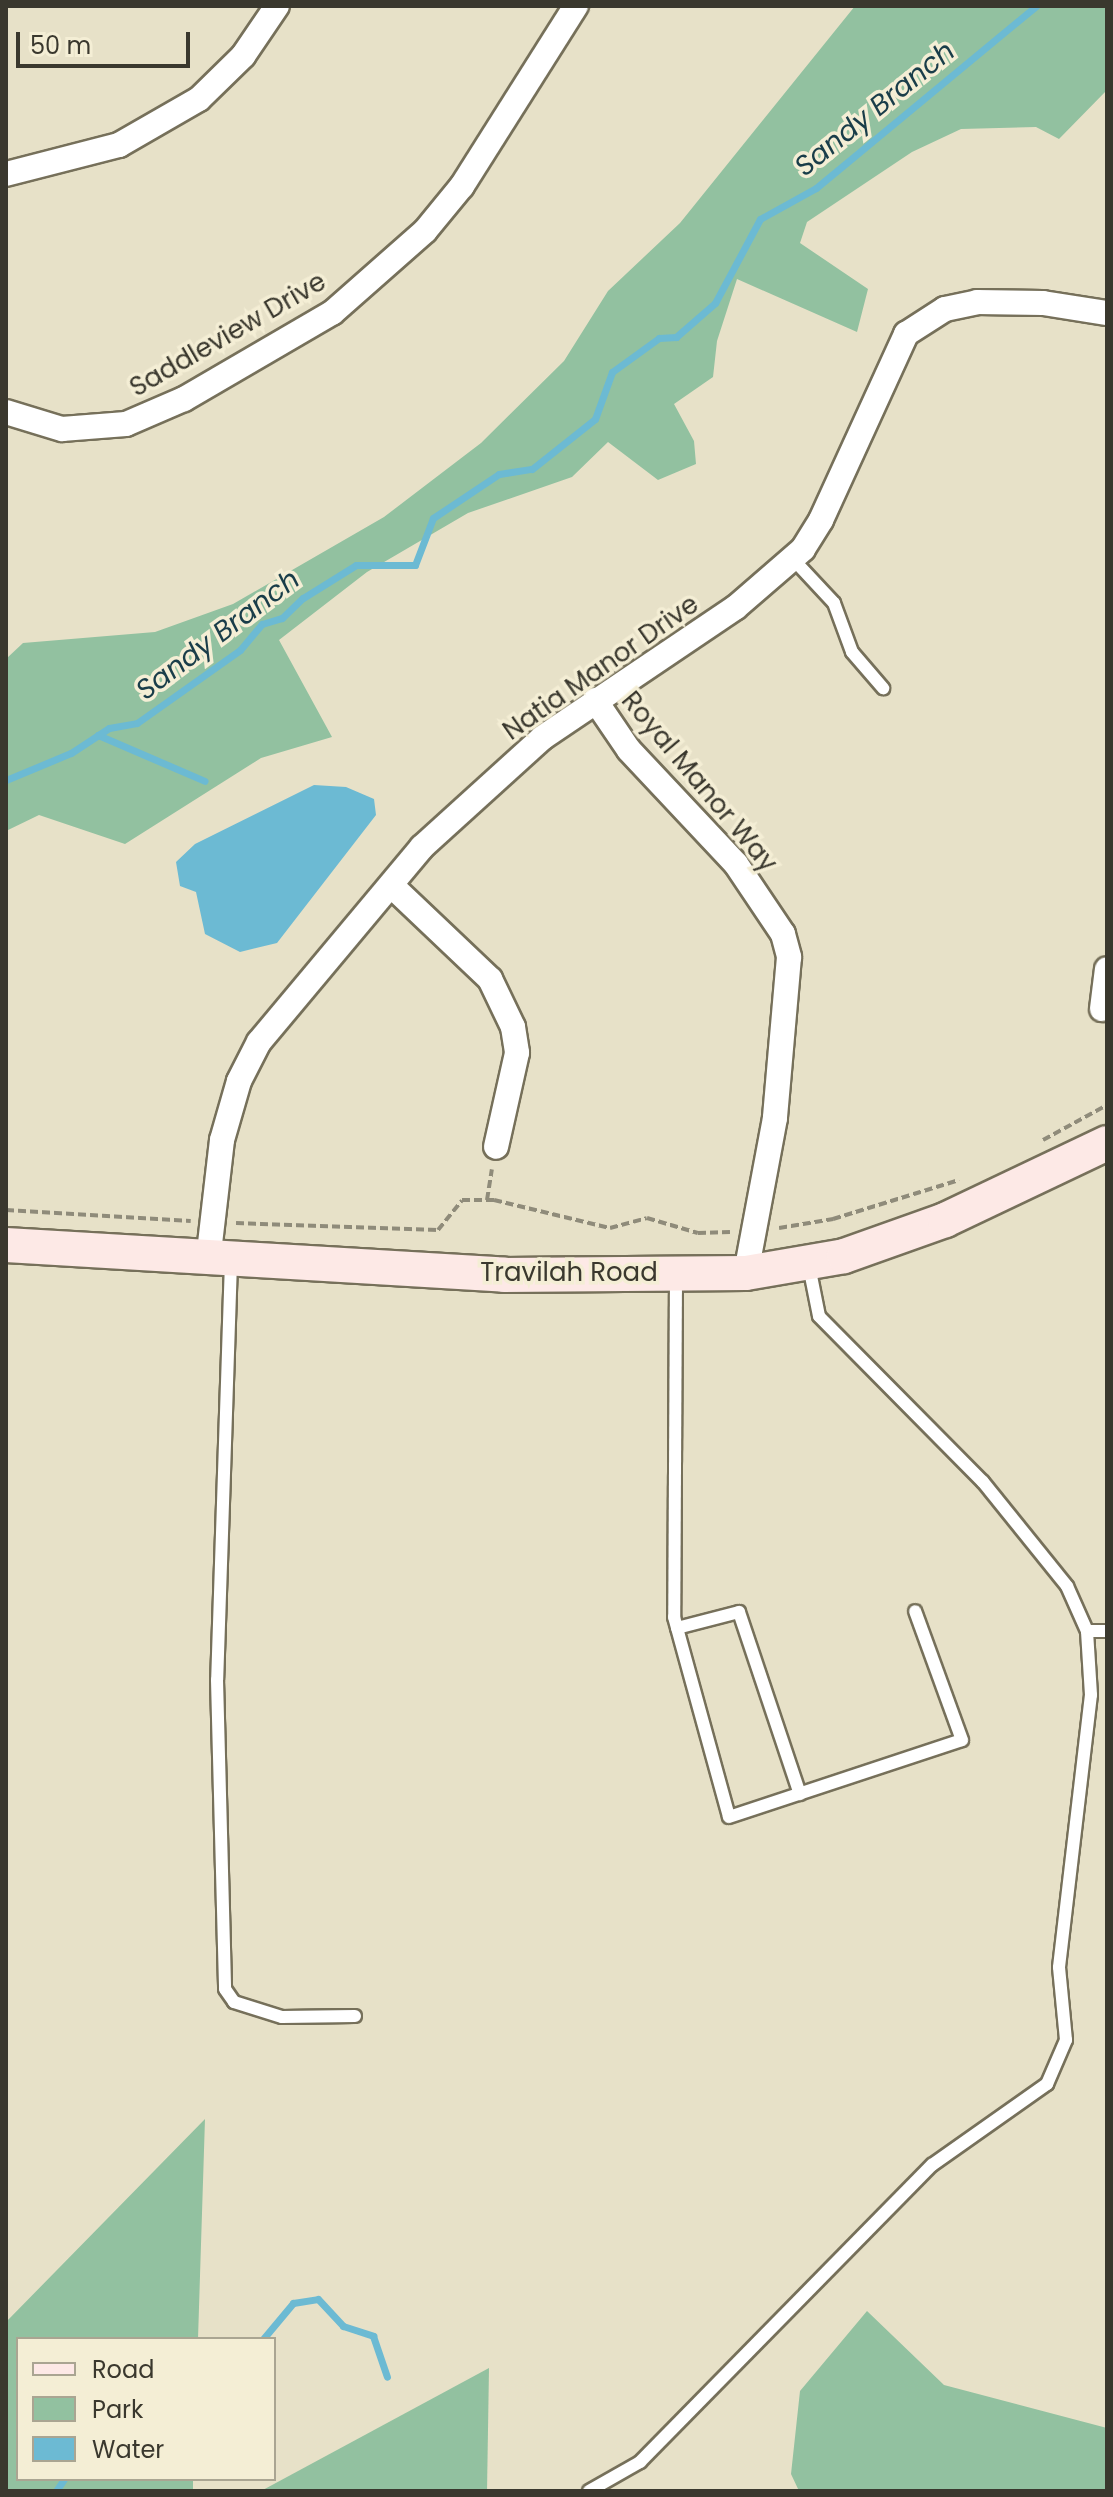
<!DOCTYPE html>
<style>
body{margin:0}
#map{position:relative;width:1113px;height:2497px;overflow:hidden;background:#e7e1c8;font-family:Poppins,sans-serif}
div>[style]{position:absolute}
.green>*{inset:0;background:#92c1a0}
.water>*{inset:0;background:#6cbad3}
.stream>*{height:7px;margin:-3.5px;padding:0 3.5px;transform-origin:3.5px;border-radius:3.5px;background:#6cbad3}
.path>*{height:4px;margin-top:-2px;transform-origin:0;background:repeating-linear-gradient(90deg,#8f8b7a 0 8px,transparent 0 12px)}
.roads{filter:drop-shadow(2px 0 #76705a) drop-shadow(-2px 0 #76705a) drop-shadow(0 2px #76705a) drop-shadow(0 -2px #76705a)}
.service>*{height:12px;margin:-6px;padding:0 6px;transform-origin:6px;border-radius:6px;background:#fff}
.minor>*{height:24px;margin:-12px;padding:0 12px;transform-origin:12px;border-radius:12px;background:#fff}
.secondary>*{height:34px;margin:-17px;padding:0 17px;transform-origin:17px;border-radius:17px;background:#fde9e6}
span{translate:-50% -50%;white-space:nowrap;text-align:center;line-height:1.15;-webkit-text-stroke:7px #f4eed5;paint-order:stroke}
.street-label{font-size:26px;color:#3a382e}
.water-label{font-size:28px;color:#193d49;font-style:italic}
.frame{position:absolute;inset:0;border:8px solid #3a382e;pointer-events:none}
.legend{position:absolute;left:16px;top:2337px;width:260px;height:144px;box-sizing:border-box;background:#f4eed5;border:2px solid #aaa592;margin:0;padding:10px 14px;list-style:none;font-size:24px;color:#3a382e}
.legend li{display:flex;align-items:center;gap:16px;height:40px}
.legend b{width:40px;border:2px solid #aaa592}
.scale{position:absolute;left:16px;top:32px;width:174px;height:36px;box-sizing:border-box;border:4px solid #3a382e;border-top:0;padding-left:10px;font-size:24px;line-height:28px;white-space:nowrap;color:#3a382e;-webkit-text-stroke:6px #f4eed5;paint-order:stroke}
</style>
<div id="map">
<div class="green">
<i style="clip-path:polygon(855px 6px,1107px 6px,1107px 90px,1059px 139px,1036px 127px,961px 129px,912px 152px,807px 222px,800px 243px,868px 289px,857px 332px,737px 279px,717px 341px,713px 377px,674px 404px,694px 441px,696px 464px,658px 480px,608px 442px,572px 477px,468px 513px,367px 572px,279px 640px,332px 737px,261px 758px,125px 844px,39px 815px,6px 831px,6px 659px,23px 643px,155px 632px,233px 604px,384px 517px,481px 443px,564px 361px,608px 291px,680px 223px)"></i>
<i style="clip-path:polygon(205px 2119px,198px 2339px,18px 2339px,18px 2479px,193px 2479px,193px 2491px,6px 2491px,6px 2322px)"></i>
<i style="clip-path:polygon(867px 2311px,944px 2385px,1107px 2428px,1107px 2491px,799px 2491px,791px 2474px,800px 2391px)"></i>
<i style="clip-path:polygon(489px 2368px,487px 2491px,261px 2491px)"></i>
</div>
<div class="water">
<i style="clip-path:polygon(314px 785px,346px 787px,374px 799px,376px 815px,277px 943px,240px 952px,205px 934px,196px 892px,180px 886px,176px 862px,195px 844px)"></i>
</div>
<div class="stream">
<i style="left:98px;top:735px;width:116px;rotate:23.3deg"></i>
<i style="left:6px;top:780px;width:70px;rotate:-22.6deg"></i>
<i style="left:71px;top:753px;width:45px;rotate:-33.3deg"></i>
<i style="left:109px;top:728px;width:28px;rotate:-10deg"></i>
<i style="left:137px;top:723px;width:126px;rotate:-35.3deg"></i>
<i style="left:240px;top:650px;width:34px;rotate:-50deg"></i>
<i style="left:262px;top:624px;width:21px;rotate:-17deg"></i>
<i style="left:282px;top:618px;width:29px;rotate:-44deg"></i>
<i style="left:303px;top:598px;width:62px;rotate:-31.9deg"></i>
<i style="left:356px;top:565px;width:59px"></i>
<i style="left:415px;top:565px;width:50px;rotate:-69deg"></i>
<i style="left:433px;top:518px;width:79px;rotate:-33.7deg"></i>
<i style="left:499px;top:474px;width:33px;rotate:-9deg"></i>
<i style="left:532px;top:469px;width:80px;rotate:-38.4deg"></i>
<i style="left:595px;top:419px;width:50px;rotate:-70.1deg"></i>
<i style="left:612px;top:372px;width:58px;rotate:-35.9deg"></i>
<i style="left:659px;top:338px;width:17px;rotate:-3deg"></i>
<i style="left:676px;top:337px;width:52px;rotate:-41.1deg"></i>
<i style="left:715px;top:303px;width:95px;rotate:-61.8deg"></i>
<i style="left:760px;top:219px;width:64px;rotate:-29deg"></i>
<i style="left:816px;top:188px;width:286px;rotate:-39.6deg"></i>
<i style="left:263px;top:2339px;width:47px;rotate:-50.2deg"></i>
<i style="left:293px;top:2303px;width:25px;rotate:-9deg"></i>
<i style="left:318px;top:2299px;width:37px;rotate:47deg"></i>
<i style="left:343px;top:2326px;width:32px;rotate:18deg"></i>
<i style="left:373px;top:2336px;width:43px;rotate:71.1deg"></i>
<i style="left:56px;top:2491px;width:14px;rotate:-56deg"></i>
</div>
<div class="path">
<i style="left:1043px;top:1140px;width:73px;rotate:-28.7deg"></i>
<i style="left:487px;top:1200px;width:31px;rotate:-81deg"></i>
<i style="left:6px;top:1210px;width:185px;rotate:3.4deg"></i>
<i style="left:236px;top:1223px;width:202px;rotate:2deg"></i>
<i style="left:438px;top:1230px;width:38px;rotate:-51deg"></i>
<i style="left:462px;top:1200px;width:32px"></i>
<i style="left:494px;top:1200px;width:119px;rotate:13.6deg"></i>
<i style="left:610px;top:1228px;width:38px;rotate:-15deg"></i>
<i style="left:647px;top:1218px;width:53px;rotate:16.4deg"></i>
<i style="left:698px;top:1233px;width:32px;rotate:-2deg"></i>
<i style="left:779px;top:1228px;width:55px;rotate:-9.5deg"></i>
<i style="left:833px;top:1219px;width:132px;rotate:-17.2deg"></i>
</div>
<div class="roads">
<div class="service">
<i style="left:793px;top:559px;width:60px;rotate:47deg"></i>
<i style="left:834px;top:603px;width:52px;rotate:69.8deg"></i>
<i style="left:852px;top:652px;width:48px;rotate:49.3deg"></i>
<i style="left:231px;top:1262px;width:418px;rotate:91.9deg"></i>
<i style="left:217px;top:1680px;width:309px;rotate:88.5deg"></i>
<i style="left:225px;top:1989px;width:16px;rotate:55deg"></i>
<i style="left:234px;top:2002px;width:50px;rotate:17.4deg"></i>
<i style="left:282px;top:2017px;width:73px;rotate:-0.8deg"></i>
<i style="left:676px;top:1277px;width:340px;rotate:90.3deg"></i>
<i style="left:674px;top:1617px;width:207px;rotate:74.6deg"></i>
<i style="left:729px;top:1817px;width:245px;rotate:-18.3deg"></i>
<i style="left:962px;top:1740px;width:137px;rotate:-110deg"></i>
<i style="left:677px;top:1628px;width:64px;rotate:-14.5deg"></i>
<i style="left:739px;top:1612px;width:192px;rotate:71.5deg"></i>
<i style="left:1087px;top:1631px;width:20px"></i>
<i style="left:589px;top:2491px;width:59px;rotate:-29.6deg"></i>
<i style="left:640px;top:2462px;width:417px;rotate:-45.5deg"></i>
<i style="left:932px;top:2165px;width:141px;rotate:-35.2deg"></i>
<i style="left:1047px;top:2084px;width:48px;rotate:-66.6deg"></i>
<i style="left:1066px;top:2040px;width:73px;rotate:-95.5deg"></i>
<i style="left:1059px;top:1967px;width:274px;rotate:-83.3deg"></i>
<i style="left:1091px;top:1695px;width:64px;rotate:-93.6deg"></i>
<i style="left:1087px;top:1631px;width:49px;rotate:-114deg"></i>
<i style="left:1067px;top:1586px;width:134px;rotate:-128.9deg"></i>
<i style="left:983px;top:1482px;width:233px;rotate:-134.7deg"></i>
<i style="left:819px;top:1316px;width:51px;rotate:-101.3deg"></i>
</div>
<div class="minor">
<i style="left:6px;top:174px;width:117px;rotate:-14.4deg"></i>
<i style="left:119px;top:145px;width:92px;rotate:-29.9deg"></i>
<i style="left:199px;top:99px;width:62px;rotate:-44.3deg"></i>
<i style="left:243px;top:56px;width:60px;rotate:-55.8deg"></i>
<i style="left:6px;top:412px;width:59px;rotate:16.9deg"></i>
<i style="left:62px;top:429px;width:64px;rotate:-4.5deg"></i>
<i style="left:126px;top:424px;width:63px;rotate:-23.3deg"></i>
<i style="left:184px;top:399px;width:171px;rotate:-30.2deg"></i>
<i style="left:332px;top:313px;width:124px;rotate:-41.4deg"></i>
<i style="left:425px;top:231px;width:58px;rotate:-50.6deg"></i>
<i style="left:462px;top:186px;width:213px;rotate:-57.7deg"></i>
<i style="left:595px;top:700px;width:60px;rotate:55.8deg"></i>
<i style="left:629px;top:750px;width:156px;rotate:46.8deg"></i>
<i style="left:736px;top:864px;width:84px;rotate:56.1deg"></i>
<i style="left:783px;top:934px;width:24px;rotate:75deg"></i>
<i style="left:789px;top:957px;width:162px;rotate:95deg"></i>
<i style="left:775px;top:1118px;width:158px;rotate:100.6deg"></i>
<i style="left:393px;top:887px;width:134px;rotate:43.5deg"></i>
<i style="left:490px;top:979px;width:53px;rotate:64.4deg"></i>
<i style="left:513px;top:1027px;width:26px;rotate:81deg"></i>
<i style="left:517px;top:1053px;width:96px;rotate:102.6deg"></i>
<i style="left:1102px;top:1009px;width:40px;rotate:-82.9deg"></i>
<i style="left:208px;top:1261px;width:122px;rotate:-83.4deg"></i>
<i style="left:222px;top:1140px;width:61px;rotate:-73.9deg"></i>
<i style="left:239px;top:1081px;width:44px;rotate:-62.9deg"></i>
<i style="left:259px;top:1042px;width:254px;rotate:-50.1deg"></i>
<i style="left:422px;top:847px;width:162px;rotate:-42.2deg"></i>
<i style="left:542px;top:738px;width:233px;rotate:-34deg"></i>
<i style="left:735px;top:608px;width:90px;rotate:-40.9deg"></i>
<i style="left:803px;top:549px;width:34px;rotate:-58deg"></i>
<i style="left:821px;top:520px;width:205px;rotate:-65.4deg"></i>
<i style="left:906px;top:334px;width:46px;rotate:-32.7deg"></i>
<i style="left:945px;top:309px;width:33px;rotate:-12deg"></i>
<i style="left:977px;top:302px;width:66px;rotate:0.9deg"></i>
<i style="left:1043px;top:303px;width:65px;rotate:8.9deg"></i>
</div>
<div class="secondary">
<i style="left:6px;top:1245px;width:499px;rotate:3.4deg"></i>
<i style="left:504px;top:1275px;width:242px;rotate:-0.5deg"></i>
<i style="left:746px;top:1273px;width:99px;rotate:-9.8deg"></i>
<i style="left:844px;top:1256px;width:107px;rotate:-19.6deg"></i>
<i style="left:945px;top:1220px;width:179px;rotate:-25.4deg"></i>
</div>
</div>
<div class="street-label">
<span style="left:228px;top:335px;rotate:-30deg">Saddleview Drive</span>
<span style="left:601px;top:668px;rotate:-35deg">Natia Manor Drive</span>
<span style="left:699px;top:782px;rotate:50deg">Royal Manor Way</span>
<span style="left:569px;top:1273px">Travilah Road</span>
</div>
<div class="water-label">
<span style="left:875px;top:109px;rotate:-39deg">Sandy Branch</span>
<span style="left:218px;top:635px;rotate:-37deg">Sandy Branch</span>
</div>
<div class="frame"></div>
<ul class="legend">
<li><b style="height:10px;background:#fde9e6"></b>Road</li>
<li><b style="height:22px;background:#92c1a0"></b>Park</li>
<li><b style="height:22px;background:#6cbad3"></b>Water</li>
</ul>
<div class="scale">50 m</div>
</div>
